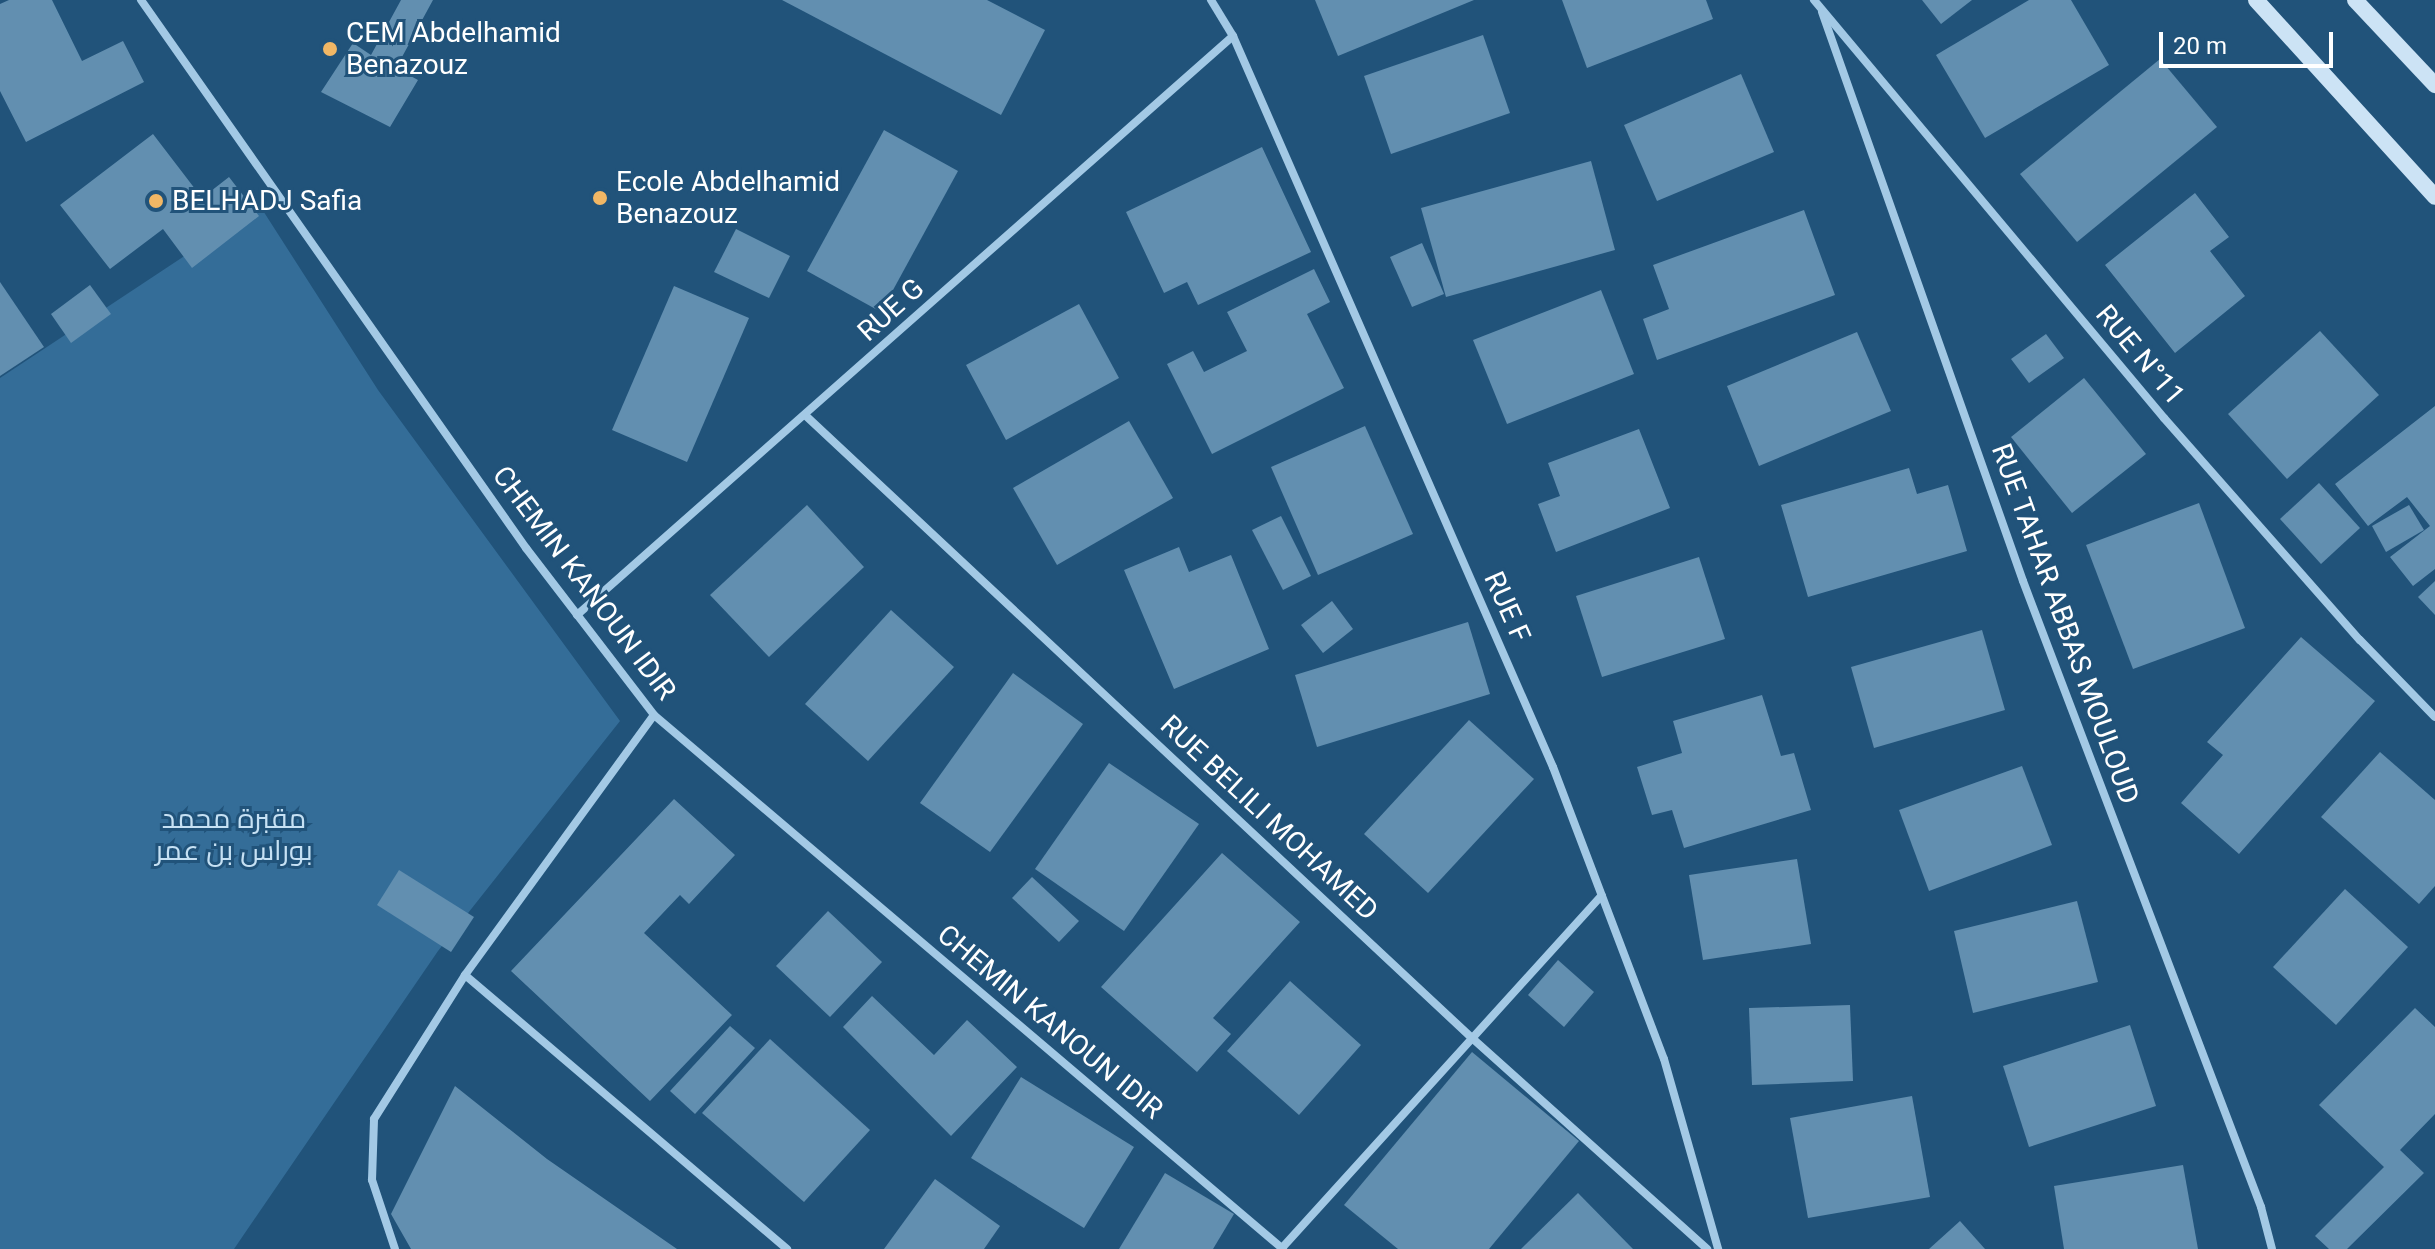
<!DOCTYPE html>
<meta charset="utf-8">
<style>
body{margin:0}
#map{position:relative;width:2435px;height:1249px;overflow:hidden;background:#21537a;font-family:Roboto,Cairo,sans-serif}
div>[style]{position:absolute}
.green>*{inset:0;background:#346d98}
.building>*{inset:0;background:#628fb0}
.street>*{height:8px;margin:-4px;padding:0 4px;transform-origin:4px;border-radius:4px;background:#a3c9e5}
.secondary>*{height:16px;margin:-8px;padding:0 8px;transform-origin:8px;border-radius:8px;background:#cce3f5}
.dots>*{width:22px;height:22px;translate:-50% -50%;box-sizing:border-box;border:4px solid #21537a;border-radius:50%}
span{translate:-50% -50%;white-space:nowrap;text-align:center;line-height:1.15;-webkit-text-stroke:6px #21537a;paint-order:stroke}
.poi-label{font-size:28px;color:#fff}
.left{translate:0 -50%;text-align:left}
.street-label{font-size:28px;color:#fff}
.park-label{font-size:28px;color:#c6e1f4}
.scale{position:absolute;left:2159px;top:32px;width:174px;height:36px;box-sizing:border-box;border:4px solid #fff;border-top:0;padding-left:10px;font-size:24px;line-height:28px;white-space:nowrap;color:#fff;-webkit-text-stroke:6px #21537a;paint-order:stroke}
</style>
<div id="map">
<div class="green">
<i style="clip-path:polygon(260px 206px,378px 390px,620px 721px,438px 951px,234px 1249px,0 1249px,0 378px)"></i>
</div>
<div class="building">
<i style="clip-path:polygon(9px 0,52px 0,82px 61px,123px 41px,144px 82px,26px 142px,0 91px,0 4px)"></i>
<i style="clip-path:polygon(401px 0,433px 0,396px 68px,418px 80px,390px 127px,321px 92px,353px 43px,371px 55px)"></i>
<i style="clip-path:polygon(782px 0,987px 0,1045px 30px,1001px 115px)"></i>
<i style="clip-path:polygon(1315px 0,1474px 0,1338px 56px)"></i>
<i style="clip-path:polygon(1562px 0,1706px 0,1713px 19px,1587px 68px)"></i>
<i style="clip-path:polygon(1922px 0,1972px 0,1941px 24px)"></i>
<i style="clip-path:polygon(2029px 0,2071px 0,2109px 65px,1985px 138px,1936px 55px)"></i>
<i style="clip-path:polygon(1483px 35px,1510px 113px,1391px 154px,1364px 76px)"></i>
<i style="clip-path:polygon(2160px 59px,2217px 127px,2077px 242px,2020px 174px)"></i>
<i style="clip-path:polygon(1741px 74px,1774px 152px,1657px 201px,1624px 125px)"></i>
<i style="clip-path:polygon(884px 130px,958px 171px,881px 312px,807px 271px)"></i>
<i style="clip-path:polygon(153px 134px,202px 198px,229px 177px,259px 216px,192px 268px,163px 229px,110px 269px,60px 205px)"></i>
<i style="clip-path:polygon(1262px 147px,1311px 252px,1198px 305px,1187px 282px,1164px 293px,1126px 212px)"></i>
<i style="clip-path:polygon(1591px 161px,1615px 250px,1446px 297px,1421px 208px)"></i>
<i style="clip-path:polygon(2195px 193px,2229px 237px,2210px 251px,2245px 296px,2175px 353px,2105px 265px)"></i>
<i style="clip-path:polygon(1804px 210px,1835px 295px,1657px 360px,1643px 319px,1669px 309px,1653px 265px)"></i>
<i style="clip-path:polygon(736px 229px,790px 256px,769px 298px,714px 272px)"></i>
<i style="clip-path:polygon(1422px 243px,1444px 294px,1412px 307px,1390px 257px)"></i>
<i style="clip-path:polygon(1314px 269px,1330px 302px,1307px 314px,1344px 388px,1212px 454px,1167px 364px,1193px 351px,1204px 372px,1247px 351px,1227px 312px)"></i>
<i style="clip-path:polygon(0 282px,44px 347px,0 376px)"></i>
<i style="clip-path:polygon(90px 285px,111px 314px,71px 343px,51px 314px)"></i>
<i style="clip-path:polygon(674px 286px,749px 318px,687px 462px,612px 430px)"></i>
<i style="clip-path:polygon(1601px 290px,1634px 374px,1507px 424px,1473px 340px)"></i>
<i style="clip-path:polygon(1079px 304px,1119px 378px,1006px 440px,966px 365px)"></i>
<i style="clip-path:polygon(2320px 331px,2379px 395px,2287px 479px,2228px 414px)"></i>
<i style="clip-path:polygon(1857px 332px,1891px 411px,1759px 466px,1727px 386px)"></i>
<i style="clip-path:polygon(2046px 334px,2064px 358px,2029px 383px,2011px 359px)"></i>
<i style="clip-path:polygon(2084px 378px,2146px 454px,2072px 513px,2011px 437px)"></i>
<i style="clip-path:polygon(2435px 406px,2435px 569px,2413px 586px,2390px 557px,2430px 526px,2407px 497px,2368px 526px,2335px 484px)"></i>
<i style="clip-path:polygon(1129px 421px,1173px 498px,1057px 565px,1013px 488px)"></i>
<i style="clip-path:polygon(1365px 426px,1413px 534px,1318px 575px,1271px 467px)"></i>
<i style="clip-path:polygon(1639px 429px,1670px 508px,1556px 552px,1538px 504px,1560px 496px,1548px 463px)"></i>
<i style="clip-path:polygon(1909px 468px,1917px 494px,1948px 485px,1967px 551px,1808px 597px,1781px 505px)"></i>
<i style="clip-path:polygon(2319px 483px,2360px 528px,2321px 564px,2280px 519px)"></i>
<i style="clip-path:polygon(2199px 503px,2245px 628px,2133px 669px,2086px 545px)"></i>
<i style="clip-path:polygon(807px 505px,864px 567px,769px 657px,710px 595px)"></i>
<i style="clip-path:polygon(2409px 505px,2424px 530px,2386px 552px,2372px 526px)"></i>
<i style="clip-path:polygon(1281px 516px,1311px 576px,1283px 590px,1252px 530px)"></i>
<i style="clip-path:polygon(1179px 547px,1189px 572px,1231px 555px,1269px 649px,1174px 689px,1124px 570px)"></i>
<i style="clip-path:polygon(1699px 557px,1725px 639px,1602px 677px,1576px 596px)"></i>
<i style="clip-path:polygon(2435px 581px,2435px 615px,2418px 597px)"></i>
<i style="clip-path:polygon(1332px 601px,1353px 629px,1323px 653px,1301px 625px)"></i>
<i style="clip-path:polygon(891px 610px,954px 667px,868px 761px,805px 704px)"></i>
<i style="clip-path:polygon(1468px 622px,1490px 694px,1317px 747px,1295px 675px)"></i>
<i style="clip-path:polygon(1982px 630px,2005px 710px,1874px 748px,1851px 667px)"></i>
<i style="clip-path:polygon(2301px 637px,2375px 701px,2239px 854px,2181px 803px,2223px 755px,2207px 742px)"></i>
<i style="clip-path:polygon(1013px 673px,1083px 724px,990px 852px,920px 803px)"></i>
<i style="clip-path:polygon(1762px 695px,1781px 756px,1794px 753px,1811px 810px,1684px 848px,1672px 810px,1652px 815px,1637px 767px,1682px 753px,1673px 721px)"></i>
<i style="clip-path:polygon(1469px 720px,1534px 779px,1428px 893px,1364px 834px)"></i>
<i style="clip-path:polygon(2380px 752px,2435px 800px,2435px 886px,2419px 904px,2321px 817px)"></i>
<i style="clip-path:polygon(1109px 763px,1199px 824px,1124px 931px,1035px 869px)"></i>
<i style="clip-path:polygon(2022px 766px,2052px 845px,1929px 891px,1899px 810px)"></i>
<i style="clip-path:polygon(674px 799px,735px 855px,689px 904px,680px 895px,644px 933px,732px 1015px,650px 1101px,511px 971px)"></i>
<i style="clip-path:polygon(1222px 853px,1300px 922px,1213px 1018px,1231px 1034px,1197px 1072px,1101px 987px)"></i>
<i style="clip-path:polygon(1797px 859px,1811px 944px,1703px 960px,1689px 875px)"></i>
<i style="clip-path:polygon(399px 870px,474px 917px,451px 952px,377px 905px)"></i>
<i style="clip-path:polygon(1032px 877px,1079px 921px,1059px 942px,1012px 898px)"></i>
<i style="clip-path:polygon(2345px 889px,2408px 947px,2336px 1025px,2273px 967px)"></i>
<i style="clip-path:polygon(2077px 901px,2098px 982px,1973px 1013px,1954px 931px)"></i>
<i style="clip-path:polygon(828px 911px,882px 962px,830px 1017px,776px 966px)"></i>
<i style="clip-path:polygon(1558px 960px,1594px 992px,1564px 1027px,1528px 995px)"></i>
<i style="clip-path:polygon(1290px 981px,1361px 1045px,1299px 1115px,1227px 1051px)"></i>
<i style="clip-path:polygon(872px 996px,934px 1055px,967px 1020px,1017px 1067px,951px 1136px,843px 1027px)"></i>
<i style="clip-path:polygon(1850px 1005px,1853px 1081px,1752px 1085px,1749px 1008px)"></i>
<i style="clip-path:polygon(2415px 1008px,2435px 1027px,2435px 1114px,2400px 1150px,2424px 1173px,2347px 1249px,2329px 1249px,2315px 1236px,2384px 1167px,2319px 1105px)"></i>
<i style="clip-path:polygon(2130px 1025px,2156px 1106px,2029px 1147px,2003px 1066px)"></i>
<i style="clip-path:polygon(730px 1026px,755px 1048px,695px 1114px,670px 1091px)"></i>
<i style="clip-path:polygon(770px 1039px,870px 1130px,804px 1202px,702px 1113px)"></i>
<i style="clip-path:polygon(1472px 1052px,1579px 1141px,1489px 1249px,1398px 1249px,1344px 1205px)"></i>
<i style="clip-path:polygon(1021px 1077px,1134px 1147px,1084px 1228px,971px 1158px)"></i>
<i style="clip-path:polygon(455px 1086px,547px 1159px,677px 1249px,411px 1249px,391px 1214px)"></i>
<i style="clip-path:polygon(1912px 1096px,1930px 1197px,1808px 1218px,1790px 1118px)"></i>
<i style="clip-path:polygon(2183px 1165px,2198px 1249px,2064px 1249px,2054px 1186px)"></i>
<i style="clip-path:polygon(1165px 1173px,1234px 1214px,1213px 1249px,1119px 1249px)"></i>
<i style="clip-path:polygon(935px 1179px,1000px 1226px,984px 1249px,884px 1249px)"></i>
<i style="clip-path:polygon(1578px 1193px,1633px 1249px,1521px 1249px)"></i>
<i style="clip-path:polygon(1960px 1221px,1985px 1249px,1929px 1249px)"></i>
</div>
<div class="street">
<i style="left:141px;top:0;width:670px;rotate:54.91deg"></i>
<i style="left:526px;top:548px;width:210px;rotate:52.5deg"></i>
<i style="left:654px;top:715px;width:825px;rotate:40.33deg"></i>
<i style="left:1211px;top:0;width:42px;rotate:58.6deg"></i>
<i style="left:1233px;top:36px;width:798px;rotate:66.36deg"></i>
<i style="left:1553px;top:767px;width:312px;rotate:69.2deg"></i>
<i style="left:1664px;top:1059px;width:198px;rotate:74.1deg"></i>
<i style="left:1814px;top:0;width:545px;rotate:50.06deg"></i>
<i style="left:2164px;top:418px;width:296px;rotate:48.6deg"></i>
<i style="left:2360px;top:640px;width:107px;rotate:45.8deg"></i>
<i style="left:1822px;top:12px;width:603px;rotate:70.54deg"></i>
<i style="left:2023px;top:581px;width:670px;rotate:69.18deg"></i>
<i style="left:2261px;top:1207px;width:43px;rotate:75.3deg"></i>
<i style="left:805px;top:415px;width:913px;rotate:43.05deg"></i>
<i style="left:1472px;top:1038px;width:316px;rotate:41.9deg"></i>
<i style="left:577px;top:615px;width:875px;rotate:-41.43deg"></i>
<i style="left:465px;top:975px;width:423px;rotate:40.4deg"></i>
<i style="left:1282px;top:1248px;width:476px;rotate:-47.8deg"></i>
<i style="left:395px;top:1249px;width:73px;rotate:-108.4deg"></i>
<i style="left:372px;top:1180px;width:61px;rotate:-88.1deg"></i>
<i style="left:374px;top:1119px;width:170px;rotate:-57.7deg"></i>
<i style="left:465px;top:975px;width:321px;rotate:-54deg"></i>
</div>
<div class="secondary">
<i style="left:2256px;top:0;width:266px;rotate:47.7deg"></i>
<i style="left:2355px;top:0;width:117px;rotate:46.7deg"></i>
</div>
<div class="dots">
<i style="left:330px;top:49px;background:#f1b765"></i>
<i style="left:600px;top:198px;background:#f1b765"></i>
<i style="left:156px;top:201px;background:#f1b765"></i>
</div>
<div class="poi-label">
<span class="left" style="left:346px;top:49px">CEM Abdelhamid<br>Benazouz</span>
<span class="left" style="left:616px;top:198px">Ecole Abdelhamid<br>Benazouz</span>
<span class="left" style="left:172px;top:201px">BELHADJ Safia</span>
</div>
<div class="street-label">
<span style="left:891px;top:310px;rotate:-42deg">RUE G</span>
<span style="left:2140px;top:355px;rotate:50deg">RUE N°11</span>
<span style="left:584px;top:583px;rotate:53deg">CHEMIN KANOUN IDIR</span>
<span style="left:1507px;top:607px;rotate:66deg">RUE F</span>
<span style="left:2065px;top:624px;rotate:70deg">RUE TAHAR ABBAS MOULOUD</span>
<span style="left:1269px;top:818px;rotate:43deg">RUE BELILI MOHAMED</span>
<span style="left:1050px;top:1022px;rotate:40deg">CHEMIN KANOUN IDIR</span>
</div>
<div class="park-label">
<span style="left:234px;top:835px">مقبرة محمد<br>بوراس بن عمر</span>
</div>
<div class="scale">20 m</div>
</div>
